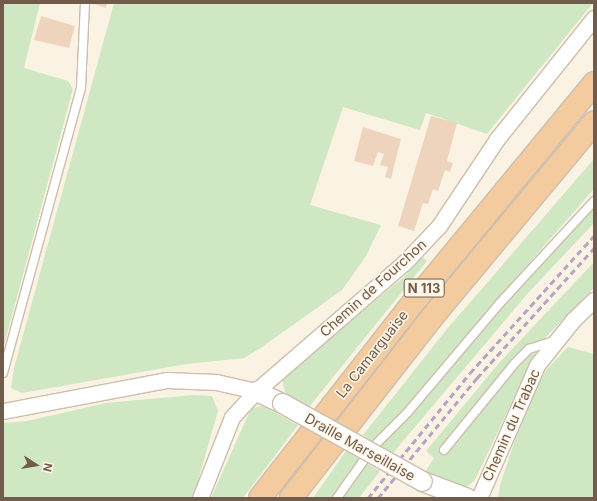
<!DOCTYPE html>
<style>
body{margin:0}
#map{position:relative;width:597px;height:501px;overflow:hidden;background:#faf3e3;font-family:Inter,sans-serif}
div>[style]{position:absolute}
.green>*{inset:0;background:#cfe7c3}
.building>*{inset:0;background:#eed4bd}
.roads{filter:drop-shadow(1px 0 #cdbead) drop-shadow(-1px 0 #cdbead) drop-shadow(0 1px #cdbead) drop-shadow(0 -1px #cdbead)}
.service>*{height:8px;margin:-4px;padding:0 4px;transform-origin:4px;border-radius:4px;background:#fff}
.minor>*{height:15px;margin:-7.5px;padding:0 7.5px;transform-origin:7.5px;border-radius:7.5px;background:#fff}
.tertiary>*{height:19px;margin:-9.5px;padding:0 9.5px;transform-origin:9.5px;border-radius:9.5px;background:#fff}
.trunk>*{height:22px;margin:-11px;padding:0 11px;transform-origin:11px;border-radius:11px;background:#f3cb9e}
.rail>*{height:3px;margin-top:-1.5px;transform-origin:0;background:repeating-linear-gradient(90deg,#b6a3c3 0 6px,transparent 0 10px)}
.bridges{filter:drop-shadow(1px 0 #cdbead) drop-shadow(-1px 0 #cdbead) drop-shadow(0 1px #cdbead) drop-shadow(0 -1px #cdbead)}
.tertiary-bridge>*{height:19px;margin:-9.5px;padding:0 9.5px;transform-origin:9.5px;border-radius:9.5px;background:#fff}
span{translate:-50% -50%;white-space:nowrap;text-align:center;line-height:1.15;-webkit-text-stroke:3px #fef7e9;paint-order:stroke}
.shield-label span{padding:1px 3px;background:#fef7e9;border:1px solid;border-radius:3px;-webkit-text-stroke-width:0}
.shield-label{font-size:13px;color:#715b4b;font-weight:700}
.street-label{font-size:14px;color:#715b4b}
.frame{position:absolute;inset:0;border:4px solid #715b4b;pointer-events:none}
.north{position:absolute;left:16px;top:445px;width:40px;height:40px;-webkit-text-stroke:3px #fef7e9;paint-order:stroke;rotate:102deg;font-size:11px;font-weight:700;line-height:16px;text-align:center;color:#715b4b}
.north::after{content:'';display:block;margin:auto;width:14px;height:18px;background:#715b4b;clip-path:polygon(50% 0,100% 100%,50% 72%,0 100%)}
</style>
<div id="map">
<div class="green">
<i style="clip-path:polygon(3px 3px,40px 3px,24px 68px,68px 81px,73px 89px,3px 349px)"></i>
<i style="clip-path:polygon(114px 3px,593px 3px,487px 134px,426px 113px,420px 130px,343px 107px,310px 205px,381px 225px,366px 256px,342px 290px,262px 347px,244px 358px,187px 364px,22px 393px,11px 388px,14px 368px)"></i>
<i style="clip-path:polygon(594px 159px,594px 189px,494px 303px,407px 408px,373px 442px,363px 435px,447px 329px)"></i>
<i style="clip-path:polygon(594px 208px,594px 223px,529px 292px,393px 453px,380px 446px,476px 336px)"></i>
<i style="clip-path:polygon(421px 256px,427px 261px,309px 407px,286px 394px,282px 381px,287px 374px,405px 276px)"></i>
<i style="clip-path:polygon(594px 262px,594px 288px,546px 337px,532px 360px,475px 480px,468px 486px,460px 486px,425px 472px,434px 458px,426px 451px,499px 363px)"></i>
<i style="clip-path:polygon(568px 347px,594px 354px,594px 498px,498px 498px,500px 485px,528px 400px,547px 369px)"></i>
<i style="clip-path:polygon(193px 395px,212px 396px,218px 411px,193px 498px,3px 498px,3px 423px,27px 421px,106px 403px)"></i>
<i style="clip-path:polygon(263px 406px,298px 425px,243px 498px,211px 498px,249px 413px,253px 408px)"></i>
<i style="clip-path:polygon(346px 451px,380px 471px,359px 498px,313px 498px)"></i>
</div>
<div class="building">
<i style="clip-path:polygon(91px 3px,107px 3px,106px 8px)"></i>
<i style="clip-path:polygon(41px 16px,75px 26px,69px 48px,34px 40px)"></i>
<i style="clip-path:polygon(431px 116px,457px 123px,447px 161px,453px 163px,450px 172px,445px 170px,438px 191px,433px 189px,428px 204px,423px 203px,414px 231px,398px 226px)"></i>
<i style="clip-path:polygon(363px 127px,401px 139px,391px 179px,385px 177px,388px 167px,380px 165px,384px 154px,378px 152px,373px 166px,354px 161px)"></i>
</div>
<div class="roads">
<div class="service">
<i style="left:3px;top:373px;width:295px;rotate:-74.7deg"></i>
<i style="left:81px;top:88px;width:85px;rotate:-87.3deg"></i>
<i style="left:444px;top:450px;width:112px;rotate:-50.8deg"></i>
<i style="left:515px;top:363px;width:20px;rotate:-45deg"></i>
<i style="left:529px;top:349px;width:26px;rotate:-18deg"></i>
<i style="left:337px;top:498px;width:64px;rotate:-54.6deg"></i>
<i style="left:374px;top:446px;width:47px;rotate:-45deg"></i>
<i style="left:407px;top:413px;width:144px;rotate:-49.8deg"></i>
<i style="left:500px;top:303px;width:139px;rotate:-47.3deg"></i>
</div>
<div class="minor">
<i style="left:3px;top:411px;width:167px;rotate:-10.7deg"></i>
<i style="left:167px;top:380px;width:49px;rotate:2.3deg"></i>
<i style="left:216px;top:382px;width:41px;rotate:12.7deg"></i>
<i style="left:200px;top:498px;width:87px;rotate:-68.4deg"></i>
<i style="left:232px;top:417px;width:35px;rotate:-47deg"></i>
<i style="left:256px;top:391px;width:196px;rotate:-40.9deg"></i>
<i style="left:404px;top:263px;width:51px;rotate:-46.6deg"></i>
<i style="left:439px;top:226px;width:105px;rotate:-56.3deg"></i>
<i style="left:497px;top:139px;width:155px;rotate:-51.3deg"></i>
<i style="left:479px;top:498px;width:145px;rotate:-66.4deg"></i>
<i style="left:537px;top:365px;width:58px;rotate:-51.3deg"></i>
<i style="left:573px;top:320px;width:29px;rotate:-44deg"></i>
</div>
<div class="tertiary">
<i style="left:256px;top:391px;width:29px;rotate:25deg"></i>
<i style="left:422px;top:481px;width:48px;rotate:20.7deg"></i>
</div>
<div class="trunk">
<i style="left:260px;top:498px;width:240px;rotate:-51.9deg"></i>
<i style="left:408px;top:309px;width:293px;rotate:-50.5deg"></i>
<i style="left:291px;top:498px;width:239px;rotate:-52deg"></i>
<i style="left:438px;top:310px;width:244px;rotate:-50.2deg"></i>
</div>
</div>
<div class="rail">
<i style="left:368px;top:498px;width:161px;rotate:-50.8deg"></i>
<i style="left:470px;top:373px;width:185px;rotate:-47.9deg"></i>
<i style="left:378px;top:498px;width:156px;rotate:-50.5deg"></i>
<i style="left:477px;top:378px;width:175px;rotate:-48deg"></i>
</div>
<div class="bridges">
<div class="tertiary-bridge">
<i style="left:282px;top:403px;width:160px;rotate:29.1deg"></i>
</div>
</div>
<div class="shield-label">
<span style="left:424px;top:288px">N 113</span>
</div>
<div class="street-label">
<span style="left:373px;top:288px;rotate:-42deg">Chemin de Fourchon</span>
<span style="left:372px;top:354px;rotate:-52deg">La Camarguaise</span>
<span style="left:511px;top:425px;rotate:-66deg">Chemin du Trabac</span>
<span style="left:360px;top:447px;rotate:29deg">Draille Marseillaise</span>
</div>
<div class="frame"></div>
<div class="north">N</div>
</div>
